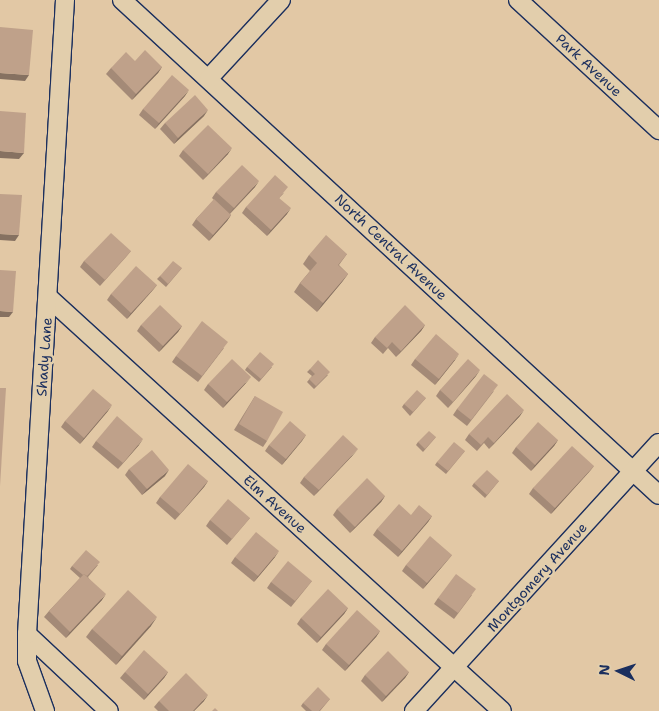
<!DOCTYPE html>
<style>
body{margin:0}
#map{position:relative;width:659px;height:711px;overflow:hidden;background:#e2c8a5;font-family:"Shantell Sans",sans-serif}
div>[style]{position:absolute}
.roads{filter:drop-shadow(1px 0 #1b2f5e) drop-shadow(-1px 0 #1b2f5e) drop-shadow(0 1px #1b2f5e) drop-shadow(0 -1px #1b2f5e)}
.minor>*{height:18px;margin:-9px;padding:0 9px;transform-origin:9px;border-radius:9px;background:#e2ceac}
.wall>*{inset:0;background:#a48a77}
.shaded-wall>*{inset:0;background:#867161}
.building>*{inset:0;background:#bfa18a}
span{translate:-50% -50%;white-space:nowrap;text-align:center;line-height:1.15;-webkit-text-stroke:5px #e2ceac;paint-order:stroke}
.street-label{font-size:14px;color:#1b2f5e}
.north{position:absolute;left:594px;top:646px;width:50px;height:50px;-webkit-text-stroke:4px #e2ceac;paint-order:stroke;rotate:274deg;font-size:14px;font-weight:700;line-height:20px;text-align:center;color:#1b2f5e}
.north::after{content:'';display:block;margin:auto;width:18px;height:22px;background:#1b2f5e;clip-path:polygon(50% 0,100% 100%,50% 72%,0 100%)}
</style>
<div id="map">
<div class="roads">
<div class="minor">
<i style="left:122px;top:0;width:730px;rotate:42.67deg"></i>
<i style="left:518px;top:0;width:192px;rotate:42.7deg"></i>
<i style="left:209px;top:78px;width:106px;rotate:-47.3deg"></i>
<i style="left:48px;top:297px;width:614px;rotate:42.36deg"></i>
<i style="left:27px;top:634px;width:112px;rotate:43.2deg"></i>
<i style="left:45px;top:711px;width:53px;rotate:-109.8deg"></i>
<i style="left:27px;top:661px;width:27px;rotate:-90deg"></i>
<i style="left:27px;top:634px;width:635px;rotate:-86.57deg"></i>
<i style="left:414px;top:711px;width:363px;rotate:-47.6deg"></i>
</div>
</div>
<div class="wall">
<i style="clip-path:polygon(135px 61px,162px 67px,158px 73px,132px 100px,106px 74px,111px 68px)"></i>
<i style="clip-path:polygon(185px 96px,155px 129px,139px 115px,143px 109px)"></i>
<i style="clip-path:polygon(204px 116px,174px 144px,160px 129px,165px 123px)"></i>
<i style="clip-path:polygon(183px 150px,228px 154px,203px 180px,179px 156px)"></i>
<i style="clip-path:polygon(255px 187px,230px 214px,231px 215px,227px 221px,209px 241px,192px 225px,196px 219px,214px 200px,212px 198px,216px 192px)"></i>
<i style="clip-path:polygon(284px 193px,279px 198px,287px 214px,267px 236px,242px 213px,246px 207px)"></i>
<i style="clip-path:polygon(131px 251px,126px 257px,100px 286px,80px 267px,84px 261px)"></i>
<i style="clip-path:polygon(347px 254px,339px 265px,348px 274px,342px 282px,317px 312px,294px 292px,300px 283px,310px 271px,303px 264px,309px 255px)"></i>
<i style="clip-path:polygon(182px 268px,166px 287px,157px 279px,160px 276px)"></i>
<i style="clip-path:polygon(157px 285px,152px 291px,127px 319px,107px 300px,111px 294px)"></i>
<i style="clip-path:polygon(141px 325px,182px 326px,178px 332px,159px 352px,137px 331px)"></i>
<i style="clip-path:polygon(425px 325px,421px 331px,396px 357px,388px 348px,383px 354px,371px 343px,375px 337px)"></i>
<i style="clip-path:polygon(224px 348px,198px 382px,172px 362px,176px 356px)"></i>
<i style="clip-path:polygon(415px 359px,455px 360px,435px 385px,411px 365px)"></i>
<i style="clip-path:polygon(247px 367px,272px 367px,259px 382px,245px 370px)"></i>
<i style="clip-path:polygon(310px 369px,328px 375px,314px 389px,307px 382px,312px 376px,307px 372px)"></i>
<i style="clip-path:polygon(476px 376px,448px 408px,436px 396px,440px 390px)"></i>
<i style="clip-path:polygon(246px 383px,223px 408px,204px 390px,208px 384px)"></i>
<i style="clip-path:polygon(494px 391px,467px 426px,453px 415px,457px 409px)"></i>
<i style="clip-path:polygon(255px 396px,267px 441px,263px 447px,234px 430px)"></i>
<i style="clip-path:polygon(426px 398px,410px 416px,402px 407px,404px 404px)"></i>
<i style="clip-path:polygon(108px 411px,80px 444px,61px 427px,65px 421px)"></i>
<i style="clip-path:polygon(520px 416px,489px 449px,484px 443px,477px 451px,465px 440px,469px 434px)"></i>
<i style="clip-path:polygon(306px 435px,282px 465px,265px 451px,269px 445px)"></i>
<i style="clip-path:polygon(436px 437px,423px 452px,416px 445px,418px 442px)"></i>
<i style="clip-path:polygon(558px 440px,554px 446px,531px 471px,512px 453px,516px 447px)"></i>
<i style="clip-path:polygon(96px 441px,139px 445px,118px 469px,92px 447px)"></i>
<i style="clip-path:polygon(465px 451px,446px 474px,435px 465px,437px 462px)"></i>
<i style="clip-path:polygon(353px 455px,314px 496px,300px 483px,304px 477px)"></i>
<i style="clip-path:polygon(594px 466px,589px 472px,551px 514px,529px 494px,533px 488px)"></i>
<i style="clip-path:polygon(129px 469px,165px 476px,142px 495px,125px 475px)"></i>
<i style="clip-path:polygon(208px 481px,204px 487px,175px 520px,156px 503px,160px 497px)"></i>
<i style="clip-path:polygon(499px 481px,485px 498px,472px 486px,474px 483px)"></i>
<i style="clip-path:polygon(385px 496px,381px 502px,350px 533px,333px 515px,337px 509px)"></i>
<i style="clip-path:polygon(411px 515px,432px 516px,428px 522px,398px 557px,373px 535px,377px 529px)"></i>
<i style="clip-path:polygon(250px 518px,227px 545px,206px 526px,210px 520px)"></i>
<i style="clip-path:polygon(452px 555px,423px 589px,402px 571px,406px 565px)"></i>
<i style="clip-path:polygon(235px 557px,275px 557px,254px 582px,231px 563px)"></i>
<i style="clip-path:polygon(98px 565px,88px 577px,102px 600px,66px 638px,44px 617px,49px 611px,80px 578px,70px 569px,72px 566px)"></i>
<i style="clip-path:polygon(312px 581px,291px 607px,267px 588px,271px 582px)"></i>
<i style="clip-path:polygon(472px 595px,454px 619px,434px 604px,438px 598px)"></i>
<i style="clip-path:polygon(348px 608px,344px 614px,317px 643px,297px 624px,301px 618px)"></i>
<i style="clip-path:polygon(151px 626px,116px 665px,86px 637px,92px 629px)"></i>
<i style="clip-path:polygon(380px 631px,376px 637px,345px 671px,322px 650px,326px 644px)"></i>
<i style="clip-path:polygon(125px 672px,168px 672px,164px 678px,144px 700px,120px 678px)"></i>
<i style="clip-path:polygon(409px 672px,405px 678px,382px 702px,361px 681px,365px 675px)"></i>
<i style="clip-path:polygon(330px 699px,320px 711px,306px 711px,301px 706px,303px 703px)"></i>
<i style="clip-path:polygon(159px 701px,204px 701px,194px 711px,158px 711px,154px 707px)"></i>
</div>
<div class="shaded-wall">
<i style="clip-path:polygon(162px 67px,158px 73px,132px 100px,136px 94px)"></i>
<i style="clip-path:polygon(0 73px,29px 75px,25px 81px,0 79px)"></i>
<i style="clip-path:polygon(189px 90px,185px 96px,155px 129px,159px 123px)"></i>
<i style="clip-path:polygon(208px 110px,204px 116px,174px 144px,178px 138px)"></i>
<i style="clip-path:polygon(232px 148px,228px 154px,203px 180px,208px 174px)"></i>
<i style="clip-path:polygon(0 151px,24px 153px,19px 159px,0 158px)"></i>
<i style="clip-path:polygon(259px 181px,255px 187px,229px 214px,234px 208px)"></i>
<i style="clip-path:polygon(291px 208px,287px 214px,267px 236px,271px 230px)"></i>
<i style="clip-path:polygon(231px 215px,227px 221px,209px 241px,213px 235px)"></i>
<i style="clip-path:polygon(0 234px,19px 235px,15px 241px,0 240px)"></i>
<i style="clip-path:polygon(348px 274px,342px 282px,317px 312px,323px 303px)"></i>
<i style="clip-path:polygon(157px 285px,152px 291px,127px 319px,131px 313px)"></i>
<i style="clip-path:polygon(0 311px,13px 312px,9px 317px,0 317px)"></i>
<i style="clip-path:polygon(425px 325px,421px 331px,396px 357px,401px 351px)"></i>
<i style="clip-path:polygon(182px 326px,178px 332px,159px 352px,163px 346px)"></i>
<i style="clip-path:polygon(459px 354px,455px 360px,435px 385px,439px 379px)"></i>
<i style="clip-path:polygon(480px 370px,476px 376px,448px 408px,453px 402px)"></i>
<i style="clip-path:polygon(251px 377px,246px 383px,223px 408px,227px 402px)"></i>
<i style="clip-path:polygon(112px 405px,108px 411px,80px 444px,84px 438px)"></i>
<i style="clip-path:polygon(524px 410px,520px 416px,489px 449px,494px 443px)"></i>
<i style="clip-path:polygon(306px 435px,302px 441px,282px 465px,286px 459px)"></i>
<i style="clip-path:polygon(143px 439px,139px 445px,118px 469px)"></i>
<i style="clip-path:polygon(558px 440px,554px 446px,531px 471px,535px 465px)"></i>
<i style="clip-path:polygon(358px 449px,353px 455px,314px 496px,319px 490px)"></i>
<i style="clip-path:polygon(594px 466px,589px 472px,551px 514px,555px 508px)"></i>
<i style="clip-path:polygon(169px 470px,165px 476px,142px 495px,147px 489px)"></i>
<i style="clip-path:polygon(208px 481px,204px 487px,175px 520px,180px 514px)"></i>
<i style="clip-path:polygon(385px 496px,381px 502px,350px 533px,355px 527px)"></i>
<i style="clip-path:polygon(432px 516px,428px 522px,398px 557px,402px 551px)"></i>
<i style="clip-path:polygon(279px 551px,275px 557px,254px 582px,258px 576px)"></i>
<i style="clip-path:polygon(452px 555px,447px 561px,423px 589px,427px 583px)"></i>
<i style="clip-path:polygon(106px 594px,102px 600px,66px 638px,70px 632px)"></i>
<i style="clip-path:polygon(348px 608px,344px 614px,317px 643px,321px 637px)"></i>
<i style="clip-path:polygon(157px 617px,151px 626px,116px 665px,122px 656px)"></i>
<i style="clip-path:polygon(380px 631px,376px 637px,345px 671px,349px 665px)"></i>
<i style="clip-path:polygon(168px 672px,164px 678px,144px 700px,148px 694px)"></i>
<i style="clip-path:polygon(409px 672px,405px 678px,382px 702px,386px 696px)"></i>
<i style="clip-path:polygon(208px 695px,204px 701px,194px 711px,193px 711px)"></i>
</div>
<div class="building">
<i style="clip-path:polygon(0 27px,33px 30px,29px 75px,0 73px)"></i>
<i style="clip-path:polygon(145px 50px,162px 67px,136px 94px,111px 68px,126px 52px,135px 61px)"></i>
<i style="clip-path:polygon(172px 75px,189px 90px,159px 123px,143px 109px)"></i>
<i style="clip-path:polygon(195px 95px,208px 110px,178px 138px,165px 123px)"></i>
<i style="clip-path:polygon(0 111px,26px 113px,24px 153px,0 151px)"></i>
<i style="clip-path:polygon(208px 125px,232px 148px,208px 174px,183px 150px)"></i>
<i style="clip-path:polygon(242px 165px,259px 181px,234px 208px,216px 192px)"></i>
<i style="clip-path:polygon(275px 175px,288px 187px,279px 198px,291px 208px,271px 230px,246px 207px)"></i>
<i style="clip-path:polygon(0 194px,22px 195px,19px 235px,0 234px)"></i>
<i style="clip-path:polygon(214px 199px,231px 215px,213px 235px,196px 219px)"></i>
<i style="clip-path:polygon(111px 233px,131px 251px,105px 280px,84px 261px)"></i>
<i style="clip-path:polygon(326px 235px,347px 254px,338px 265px,348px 274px,323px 303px,300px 283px,317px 263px,309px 255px)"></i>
<i style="clip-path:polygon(173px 261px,182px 268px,168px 284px,160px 276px)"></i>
<i style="clip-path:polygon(136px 266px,157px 285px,131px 313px,111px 294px)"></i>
<i style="clip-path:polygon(0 270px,16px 271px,13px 312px,0 311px)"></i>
<i style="clip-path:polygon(160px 305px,182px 326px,163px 346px,141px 325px)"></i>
<i style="clip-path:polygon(405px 305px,425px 325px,401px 351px,392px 342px,387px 348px,375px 337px)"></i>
<i style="clip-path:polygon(202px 321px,228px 342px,202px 376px,176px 356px)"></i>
<i style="clip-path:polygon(436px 334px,459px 354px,439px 379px,415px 359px)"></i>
<i style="clip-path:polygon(260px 352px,274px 364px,261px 379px,247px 367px)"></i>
<i style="clip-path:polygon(232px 359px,251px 377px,227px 402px,208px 384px)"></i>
<i style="clip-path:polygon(468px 359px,480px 370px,453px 402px,440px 390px)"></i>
<i style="clip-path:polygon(318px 360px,330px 372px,316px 386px,309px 379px,315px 374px,310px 369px)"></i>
<i style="clip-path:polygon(484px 374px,498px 385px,471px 420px,457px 409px)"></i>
<i style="clip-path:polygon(0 388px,6px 388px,0 486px)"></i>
<i style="clip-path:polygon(93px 389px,112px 405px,84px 438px,65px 421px)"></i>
<i style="clip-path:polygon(417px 390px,426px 398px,413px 412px,404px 404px)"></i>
<i style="clip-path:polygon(507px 394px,524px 410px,494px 443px,488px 437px,481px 445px,469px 434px)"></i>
<i style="clip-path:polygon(255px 396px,283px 412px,267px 441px,239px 424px)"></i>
<i style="clip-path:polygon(117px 416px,143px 439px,123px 463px,96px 441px)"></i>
<i style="clip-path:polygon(290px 421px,306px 435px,286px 459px,269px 445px)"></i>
<i style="clip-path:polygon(538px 422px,558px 440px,535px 465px,516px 447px)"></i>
<i style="clip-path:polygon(429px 431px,436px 437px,425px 449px,418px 442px)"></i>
<i style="clip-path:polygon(343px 435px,358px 449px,319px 490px,304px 477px)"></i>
<i style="clip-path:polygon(454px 442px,465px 451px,448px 471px,437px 462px)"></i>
<i style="clip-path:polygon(572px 446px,594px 466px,555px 508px,533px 488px)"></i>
<i style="clip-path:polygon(152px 450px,169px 470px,147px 489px,129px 469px)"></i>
<i style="clip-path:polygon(188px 464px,208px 481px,180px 514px,160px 497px)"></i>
<i style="clip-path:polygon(487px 470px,499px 481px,487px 495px,474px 483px)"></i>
<i style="clip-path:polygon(367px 478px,385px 496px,355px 527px,337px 509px)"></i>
<i style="clip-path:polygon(228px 499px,250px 518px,232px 539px,210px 520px)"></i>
<i style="clip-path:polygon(399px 504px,411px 515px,419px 505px,432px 516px,402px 551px,377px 529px)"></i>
<i style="clip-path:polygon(256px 532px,279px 551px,258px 576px,235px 557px)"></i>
<i style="clip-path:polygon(430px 536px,452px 555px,427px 583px,406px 565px)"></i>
<i style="clip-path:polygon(86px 550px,100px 562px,87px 576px,84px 574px,83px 575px,72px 566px)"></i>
<i style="clip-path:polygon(288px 561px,312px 581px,295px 601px,271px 582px)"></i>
<i style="clip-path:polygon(84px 574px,106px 594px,70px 632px,49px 611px)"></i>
<i style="clip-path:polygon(456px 574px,476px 589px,458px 613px,438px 598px)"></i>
<i style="clip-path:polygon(328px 589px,348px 608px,321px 637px,301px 618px)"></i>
<i style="clip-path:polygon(128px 590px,157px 617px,122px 656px,92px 629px)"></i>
<i style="clip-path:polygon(357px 610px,380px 631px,349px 665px,326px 644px)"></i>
<i style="clip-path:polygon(144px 650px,168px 672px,148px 694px,125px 672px)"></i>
<i style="clip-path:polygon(388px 651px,409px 672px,386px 696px,365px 675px)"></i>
<i style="clip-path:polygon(186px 673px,208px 695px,193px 711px,169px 711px,159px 701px)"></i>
<i style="clip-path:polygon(318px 687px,330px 699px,319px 711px,312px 711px,303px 703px)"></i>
<i style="clip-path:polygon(215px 708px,218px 711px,212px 711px)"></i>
</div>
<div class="street-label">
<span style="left:589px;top:65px;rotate:43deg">Park Avenue</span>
<span style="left:391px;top:247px;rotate:43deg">North Central Avenue</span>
<span style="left:44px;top:357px;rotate:-86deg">Shady Lane</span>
<span style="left:275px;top:504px;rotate:42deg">Elm Avenue</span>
<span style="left:537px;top:577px;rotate:-48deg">Montgomery Avenue</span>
</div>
<div class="north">N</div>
</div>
